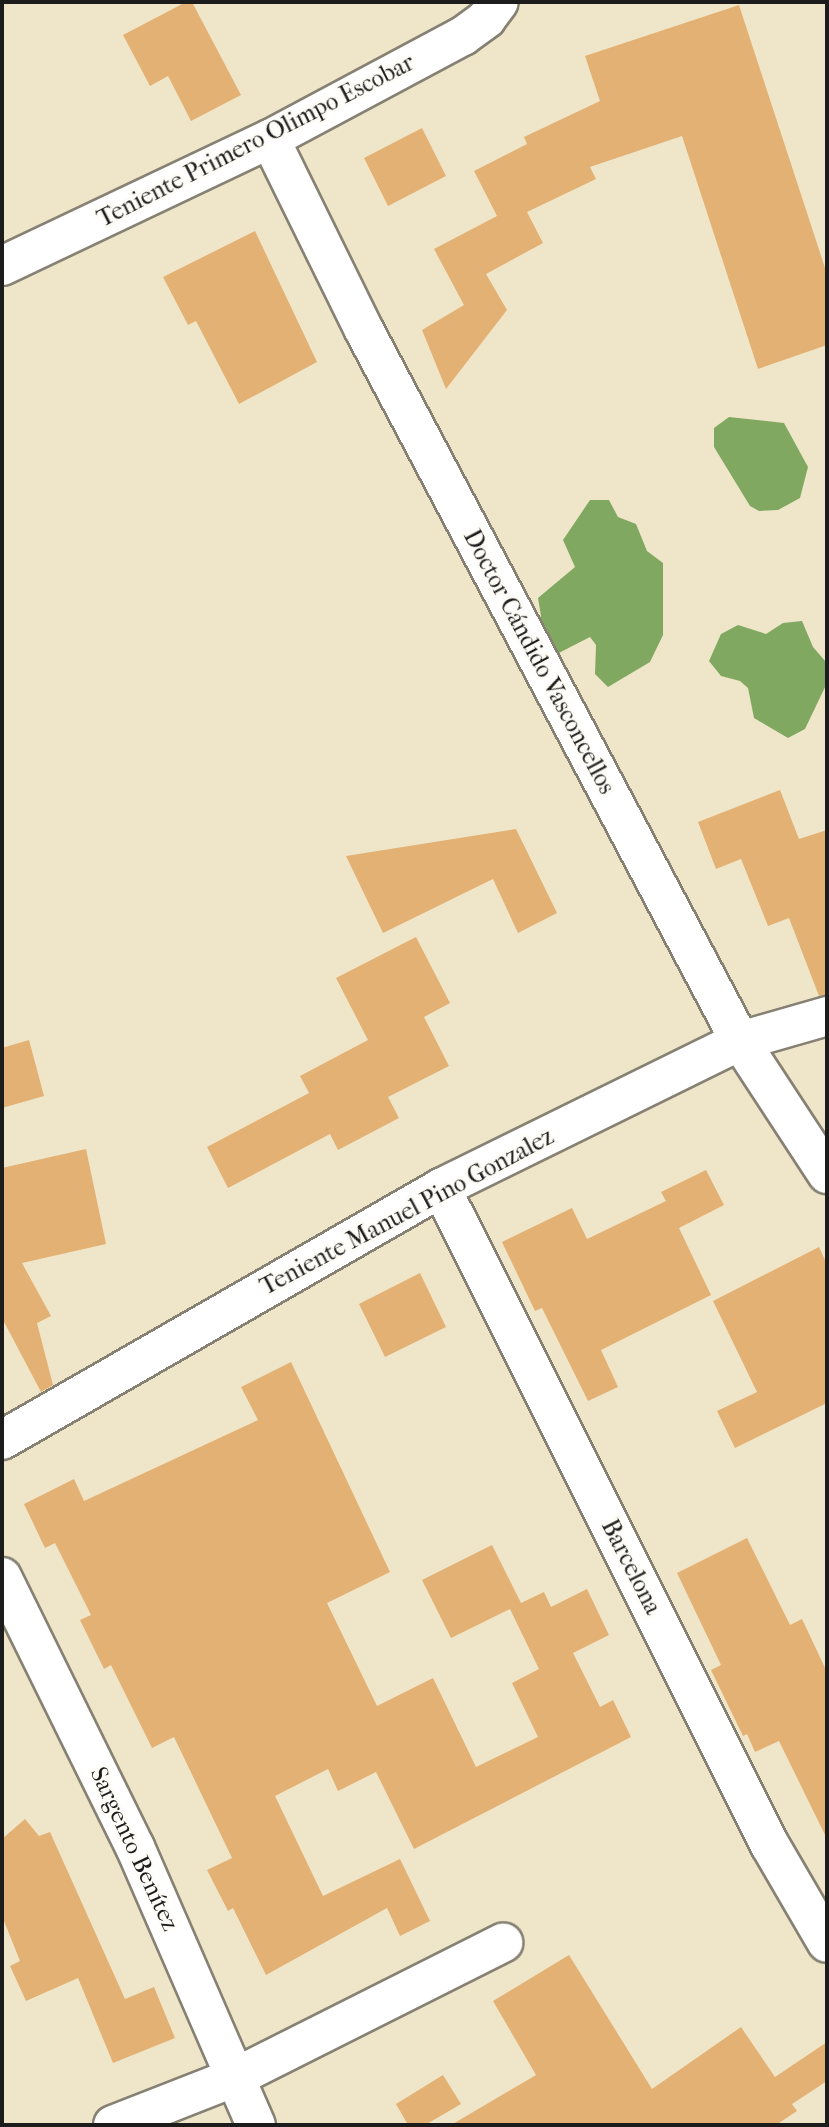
<!DOCTYPE html>
<meta charset="utf-8">
<style>
body{margin:0}
#map{position:relative;width:829px;height:2127px;overflow:hidden;background:#efe6ca;font-family:"IM FELL French Canon",serif}
div>[style]{position:absolute}
.forest>*{inset:0;background:#80a860}
.building>*{inset:0;background:#e3b173}
.roads{filter:drop-shadow(2px 0 #868173) drop-shadow(-2px 0 #868173) drop-shadow(0 2px #868173) drop-shadow(0 -2px #868173)}
.minor>*{height:38px;margin:-19px;padding:0 19px;transform-origin:19px;border-radius:19px;background:#fff}
span{translate:-50% -50%;white-space:nowrap;text-align:center;line-height:1.15;-webkit-text-stroke:6px #fdfcf7;paint-order:stroke}
.street-label{font-size:24px;color:#1c1c1c}
.frame{position:absolute;inset:0;border:4px solid #1c1c1c;pointer-events:none}
</style>
<div id="map">
<div class="forest">
<i style="clip-path:polygon(729px 417px,784px 423px,808px 467px,800px 498px,778px 510px,759px 511px,750px 506px,714px 447px,714px 428px)"></i>
<i style="clip-path:polygon(590px 500px,609px 500px,618px 517px,636px 524px,647px 551px,663px 563px,663px 635px,650px 662px,608px 687px,595px 674px,596px 645px,590px 637px,553px 656px,531px 634px,541px 616px,538px 598px,575px 567px,563px 540px)"></i>
<i style="clip-path:polygon(802px 621px,813px 647px,826px 662px,827px 683px,805px 729px,788px 738px,754px 718px,748px 688px,740px 681px,721px 676px,709px 661px,721px 634px,738px 625px,766px 634px,783px 623px)"></i>
</div>
<div class="building">
<i style="clip-path:polygon(186px 2px,192px 2px,241px 95px,191px 121px,168px 76px,150px 86px,123px 35px)"></i>
<i style="clip-path:polygon(739px 5px,827px 274px,827px 345px,758px 369px,682px 136px,590px 167px,596px 179px,527px 212px,543px 243px,486px 274px,507px 310px,446px 389px,422px 330px,464px 305px,434px 249px,497px 216px,474px 171px,527px 144px,524px 137px,600px 101px,585px 56px)"></i>
<i style="clip-path:polygon(422px 128px,446px 176px,388px 206px,364px 158px)"></i>
<i style="clip-path:polygon(255px 231px,317px 362px,239px 404px,196px 321px,188px 325px,163px 277px)"></i>
<i style="clip-path:polygon(780px 790px,799px 839px,827px 830px,827px 995px,819px 996px,789px 918px,768px 926px,741px 859px,716px 869px,698px 822px)"></i>
<i style="clip-path:polygon(516px 829px,557px 913px,518px 933px,493px 879px,383px 933px,346px 856px)"></i>
<i style="clip-path:polygon(416px 937px,450px 1003px,424px 1017px,449px 1066px,388px 1097px,399px 1118px,338px 1150px,330px 1134px,228px 1188px,207px 1147px,309px 1093px,300px 1076px,368px 1040px,336px 978px)"></i>
<i style="clip-path:polygon(29px 1040px,44px 1096px,2px 1108px,2px 1048px)"></i>
<i style="clip-path:polygon(86px 1149px,106px 1244px,22px 1263px,51px 1316px,37px 1323px,53px 1385px,41px 1392px,2px 1318px,2px 1168px)"></i>
<i style="clip-path:polygon(706px 1170px,724px 1205px,679px 1228px,711px 1295px,601px 1350px,618px 1387px,588px 1401px,542px 1308px,535px 1311px,502px 1242px,572px 1208px,587px 1239px,666px 1201px,661px 1192px)"></i>
<i style="clip-path:polygon(819px 1247px,827px 1264px,827px 1403px,735px 1448px,717px 1411px,757px 1392px,713px 1301px)"></i>
<i style="clip-path:polygon(420px 1273px,446px 1327px,385px 1357px,359px 1304px)"></i>
<i style="clip-path:polygon(291px 1362px,390px 1572px,327px 1603px,377px 1706px,433px 1678px,476px 1767px,538px 1737px,512px 1683px,539px 1669px,510px 1609px,451px 1638px,422px 1580px,492px 1545px,521px 1603px,544px 1592px,551px 1607px,587px 1589px,609px 1635px,573px 1653px,600px 1707px,613px 1700px,631px 1737px,414px 1849px,376px 1772px,338px 1791px,328px 1769px,275px 1796px,323px 1896px,400px 1859px,430px 1921px,400px 1936px,387px 1908px,266px 1975px,233px 1908px,228px 1911px,207px 1870px,232px 1858px,174px 1737px,152px 1748px,111px 1665px,104px 1669px,80px 1620px,91px 1615px,55px 1543px,45px 1548px,24px 1504px,74px 1479px,84px 1501px,258px 1420px,241px 1387px)"></i>
<i style="clip-path:polygon(747px 1538px,790px 1625px,802px 1619px,827px 1672px,827px 1839px,779px 1741px,755px 1752px,747px 1734px,743px 1736px,711px 1670px,721px 1665px,677px 1573px)"></i>
<i style="clip-path:polygon(25px 1819px,39px 1836px,50px 1832px,125px 1999px,154px 1987px,175px 2038px,113px 2063px,78px 1978px,26px 2001px,10px 1966px,20px 1961px,2px 1916px,2px 1839px)"></i>
<i style="clip-path:polygon(569px 1955px,652px 2089px,741px 2027px,775px 2077px,827px 2042px,827px 2081px,792px 2104px,797px 2111px,776px 2125px,451px 2125px,536px 2075px,493px 2001px)"></i>
<i style="clip-path:polygon(443px 2075px,461px 2104px,425px 2125px,408px 2125px,396px 2104px)"></i>
</div>
<div class="roads">
<div class="minor">
<i style="left:270px;top:139px;width:213px;rotate:63.8deg"></i>
<i style="left:364px;top:330px;width:804px;rotate:62.13deg"></i>
<i style="left:740px;top:1041px;width:159px;rotate:56.8deg"></i>
<i style="left:2px;top:266px;width:297px;rotate:-25.4deg"></i>
<i style="left:270px;top:139px;width:219px;rotate:-28.1deg"></i>
<i style="left:463px;top:36px;width:29px;rotate:-36deg"></i>
<i style="left:486px;top:19px;width:21px;rotate:-53deg"></i>
<i style="left:441px;top:1188px;width:735px;rotate:63.4deg"></i>
<i style="left:770px;top:1845px;width:113px;rotate:59.8deg"></i>
<i style="left:2px;top:1440px;width:506px;rotate:-29.86deg"></i>
<i style="left:441px;top:1188px;width:333px;rotate:-26.2deg"></i>
<i style="left:740px;top:1041px;width:91px;rotate:-16deg"></i>
<i style="left:2px;top:1577px;width:301px;rotate:63.8deg"></i>
<i style="left:135px;top:1847px;width:303px;rotate:66.5deg"></i>
<i style="left:113px;top:2125px;width:134px;rotate:-21.4deg"></i>
<i style="left:238px;top:2076px;width:297px;rotate:-26.7deg"></i>
</div>
</div>
<div class="street-label">
<span style="left:256px;top:141px;rotate:-27deg">Teniente Primero Olimpo Escobar</span>
<span style="left:539px;top:662px;rotate:62deg">Doctor Cándido Vasconcellos</span>
<span style="left:407px;top:1212px;rotate:-28deg">Teniente Manuel Pino Gonzalez</span>
<span style="left:631px;top:1567px;rotate:63deg">Barcelona</span>
<span style="left:134px;top:1849px;rotate:65deg">Sargento Benítez</span>
</div>
<div class="frame"></div>
</div>
